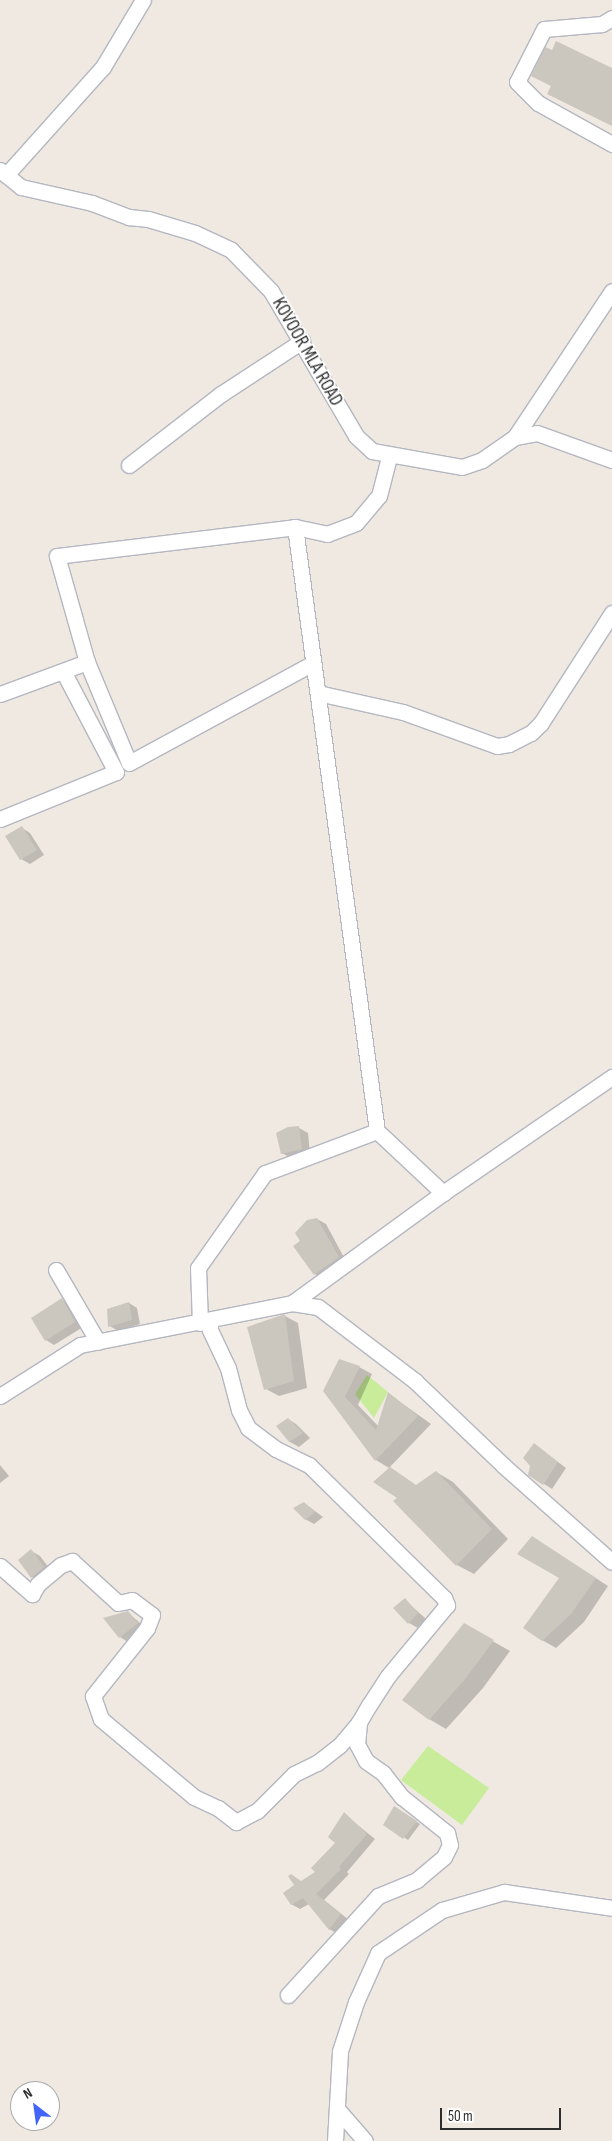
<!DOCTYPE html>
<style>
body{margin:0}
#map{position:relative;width:612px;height:2141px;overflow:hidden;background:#efe9e1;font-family:"Sofia Sans Condensed",sans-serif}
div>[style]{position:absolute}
.pitch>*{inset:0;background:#c9ec9a}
.shadow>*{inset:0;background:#0003}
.building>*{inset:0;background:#cbc7bf}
.roads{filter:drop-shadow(1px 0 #b4b7c1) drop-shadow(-1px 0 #b4b7c1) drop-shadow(0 1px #b4b7c1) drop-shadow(0 -1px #b4b7c1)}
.street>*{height:15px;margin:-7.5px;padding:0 7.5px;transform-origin:7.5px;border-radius:7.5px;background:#fff}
span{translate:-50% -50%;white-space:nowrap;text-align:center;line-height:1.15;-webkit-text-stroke:4px #fff;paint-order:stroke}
.street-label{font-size:19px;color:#2e2e2e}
.north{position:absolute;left:10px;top:2081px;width:50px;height:50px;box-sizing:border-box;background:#fff;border:1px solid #ababab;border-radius:50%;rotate:330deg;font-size:14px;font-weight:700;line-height:20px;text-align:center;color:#2e2e2e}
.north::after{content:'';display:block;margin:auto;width:18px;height:22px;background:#4264fb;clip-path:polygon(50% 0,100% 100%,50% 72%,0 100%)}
.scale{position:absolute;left:440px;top:2108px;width:121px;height:22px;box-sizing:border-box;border:2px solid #2e2e2e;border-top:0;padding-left:6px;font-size:15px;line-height:18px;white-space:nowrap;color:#2e2e2e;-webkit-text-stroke:4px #fff;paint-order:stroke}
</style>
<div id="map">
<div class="pitch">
<i style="clip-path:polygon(367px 1375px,388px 1392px,374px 1418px,355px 1394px)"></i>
<i style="clip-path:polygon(428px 1746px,489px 1788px,462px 1825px,401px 1780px)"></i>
</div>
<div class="shadow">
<i style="clip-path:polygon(22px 828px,30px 833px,44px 855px,30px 864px,21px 859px)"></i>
<i style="clip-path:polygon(299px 1128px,308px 1133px,310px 1154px,291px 1158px,282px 1153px)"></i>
<i style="clip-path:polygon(317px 1219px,326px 1224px,347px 1263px,324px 1279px,315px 1274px,295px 1247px)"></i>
<i style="clip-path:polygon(62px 1300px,70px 1305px,83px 1327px,54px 1345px,46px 1340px)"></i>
<i style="clip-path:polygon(129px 1303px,137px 1308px,140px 1324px,118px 1331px,110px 1326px)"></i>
<i style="clip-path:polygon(285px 1316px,298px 1323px,307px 1388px,279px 1396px,266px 1389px)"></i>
<i style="clip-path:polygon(359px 1367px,372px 1374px,358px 1405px,379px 1427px,389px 1394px,431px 1424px,389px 1468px,376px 1460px,324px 1391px)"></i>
<i style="clip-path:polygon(288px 1419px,296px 1424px,310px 1438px,299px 1447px,290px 1442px,278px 1426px)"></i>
<i style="clip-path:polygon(534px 1444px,566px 1468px,552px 1489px,530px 1475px)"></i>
<i style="clip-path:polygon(0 1465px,9px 1476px,0 1483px)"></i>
<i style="clip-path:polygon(390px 1468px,417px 1486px,436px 1472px,453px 1482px,508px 1539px,474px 1574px,457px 1565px,399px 1499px)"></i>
<i style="clip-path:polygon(304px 1503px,323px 1517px,314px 1524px,305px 1519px)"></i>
<i style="clip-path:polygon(532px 1537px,608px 1586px,584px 1622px,556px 1648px,542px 1640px,561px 1578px)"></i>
<i style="clip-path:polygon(31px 1551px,40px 1556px,52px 1572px,41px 1582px,32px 1577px)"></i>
<i style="clip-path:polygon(405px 1600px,426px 1619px,418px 1628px,409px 1623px)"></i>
<i style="clip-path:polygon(127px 1612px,146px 1628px,128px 1642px,120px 1637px,105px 1619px)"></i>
<i style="clip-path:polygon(464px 1625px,510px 1651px,483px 1688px,446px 1729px,429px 1719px)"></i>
<i style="clip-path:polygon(395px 1808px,420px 1824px,408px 1840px,385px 1824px)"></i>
<i style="clip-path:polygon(344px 1814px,375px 1839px,347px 1872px,349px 1874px,324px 1900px,349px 1920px,338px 1934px,329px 1929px,309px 1904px,300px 1909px,291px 1904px,302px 1882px,317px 1873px,336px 1843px)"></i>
</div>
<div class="building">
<i style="clip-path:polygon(556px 41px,612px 68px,612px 126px,547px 94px,551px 86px,531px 76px,545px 47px,552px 50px)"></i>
<i style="clip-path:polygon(22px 826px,37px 850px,20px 860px,5px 836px)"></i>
<i style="clip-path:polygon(299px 1126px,302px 1149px,281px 1154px,276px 1133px,288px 1127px)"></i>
<i style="clip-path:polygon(317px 1218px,339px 1257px,314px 1275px,293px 1246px,300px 1241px,295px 1233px,307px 1220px)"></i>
<i style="clip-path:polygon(62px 1298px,75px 1322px,45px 1341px,31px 1318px)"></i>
<i style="clip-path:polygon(129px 1302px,132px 1320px,108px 1327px,107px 1309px)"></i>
<i style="clip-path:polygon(285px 1314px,294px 1381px,264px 1390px,247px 1327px)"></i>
<i style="clip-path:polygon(339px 1359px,360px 1366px,345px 1397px,376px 1430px,388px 1392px,418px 1416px,375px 1461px,323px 1391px)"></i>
<i style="clip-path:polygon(288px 1418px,303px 1433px,289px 1442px,276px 1426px)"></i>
<i style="clip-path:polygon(534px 1443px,558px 1462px,543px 1485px,528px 1475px,530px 1466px,523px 1458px)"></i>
<i style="clip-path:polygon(390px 1467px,416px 1485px,436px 1471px,492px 1529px,456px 1566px,393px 1501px,397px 1498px,373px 1482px)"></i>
<i style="clip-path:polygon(304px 1502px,315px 1512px,305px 1520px,293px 1508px)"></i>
<i style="clip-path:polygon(532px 1536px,596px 1578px,571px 1614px,542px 1641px,523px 1628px,559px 1578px,517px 1554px)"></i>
<i style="clip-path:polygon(31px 1549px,44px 1567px,31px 1578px,18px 1560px)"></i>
<i style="clip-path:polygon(405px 1598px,418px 1613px,408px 1624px,393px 1608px)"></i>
<i style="clip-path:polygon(128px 1611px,138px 1623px,119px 1638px,103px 1618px)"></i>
<i style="clip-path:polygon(464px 1623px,494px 1640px,466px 1678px,429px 1720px,402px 1700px)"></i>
<i style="clip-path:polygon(394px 1806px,417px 1821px,403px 1839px,383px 1825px)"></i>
<i style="clip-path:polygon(344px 1812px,367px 1834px,339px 1867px,341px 1869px,316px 1894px,341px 1914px,329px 1930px,303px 1898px,291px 1905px,283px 1893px,294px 1885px,288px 1876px,291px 1874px,301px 1881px,315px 1872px,311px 1868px,335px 1843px,328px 1837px)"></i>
</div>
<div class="roads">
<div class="street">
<i style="left:612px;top:18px;width:12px;rotate:149deg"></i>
<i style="left:602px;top:24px;width:58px;rotate:175.1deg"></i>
<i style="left:544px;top:29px;width:59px;rotate:117deg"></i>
<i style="left:517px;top:82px;width:30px;rotate:45deg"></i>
<i style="left:538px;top:103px;width:85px;rotate:29deg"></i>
<i style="left:0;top:170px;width:27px;rotate:39deg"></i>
<i style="left:21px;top:187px;width:73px;rotate:12.7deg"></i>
<i style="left:92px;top:203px;width:40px;rotate:21deg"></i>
<i style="left:129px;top:217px;width:19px;rotate:6deg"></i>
<i style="left:148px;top:219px;width:49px;rotate:16.6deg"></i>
<i style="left:195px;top:233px;width:40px;rotate:25deg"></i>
<i style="left:231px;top:250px;width:57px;rotate:45.7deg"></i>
<i style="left:271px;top:291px;width:168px;rotate:59.6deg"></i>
<i style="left:356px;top:436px;width:22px;rotate:43deg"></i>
<i style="left:372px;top:451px;width:91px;rotate:10.1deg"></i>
<i style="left:462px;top:467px;width:21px;rotate:-19deg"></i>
<i style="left:482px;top:460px;width:40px;rotate:-34.9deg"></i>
<i style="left:515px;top:437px;width:22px;rotate:-10deg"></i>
<i style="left:537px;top:433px;width:80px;rotate:19.8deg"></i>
<i style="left:6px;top:175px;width:145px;rotate:-48.1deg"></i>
<i style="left:103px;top:67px;width:78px;rotate:-59.2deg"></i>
<i style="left:515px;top:437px;width:175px;rotate:-56.4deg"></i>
<i style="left:129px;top:465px;width:116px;rotate:-37.7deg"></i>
<i style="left:221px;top:394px;width:97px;rotate:-33.2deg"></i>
<i style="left:295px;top:527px;width:33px;rotate:12deg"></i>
<i style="left:327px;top:534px;width:31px;rotate:-21deg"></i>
<i style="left:356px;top:523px;width:35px;rotate:-50deg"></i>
<i style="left:379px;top:496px;width:40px;rotate:-75.6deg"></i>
<i style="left:87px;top:662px;width:109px;rotate:67.4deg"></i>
<i style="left:129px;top:763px;width:209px;rotate:-28.5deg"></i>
<i style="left:318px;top:693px;width:87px;rotate:12.6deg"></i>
<i style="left:403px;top:712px;width:100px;rotate:19.9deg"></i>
<i style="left:497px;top:746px;width:12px;rotate:-9deg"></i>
<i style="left:509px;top:744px;width:25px;rotate:-27deg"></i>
<i style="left:531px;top:733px;width:14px;rotate:-45deg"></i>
<i style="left:541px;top:723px;width:131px;rotate:-57.2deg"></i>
<i style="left:0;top:694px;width:93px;rotate:-20.2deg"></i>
<i style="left:87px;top:662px;width:110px;rotate:-105.8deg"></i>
<i style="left:57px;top:556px;width:240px;rotate:-6.9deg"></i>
<i style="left:295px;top:527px;width:610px;rotate:82.27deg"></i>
<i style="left:377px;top:1131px;width:120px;rotate:159.4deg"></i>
<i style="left:265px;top:1173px;width:116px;rotate:125.2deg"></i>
<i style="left:198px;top:1268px;width:55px;rotate:87.9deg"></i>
<i style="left:0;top:819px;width:125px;rotate:-22.1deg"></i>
<i style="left:116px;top:772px;width:114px;rotate:-117.7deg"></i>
<i style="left:377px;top:1131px;width:91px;rotate:43.2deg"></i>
<i style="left:443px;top:1193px;width:205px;rotate:-34.5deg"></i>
<i style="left:56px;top:1270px;width:83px;rotate:59.7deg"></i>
<i style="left:292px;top:1303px;width:187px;rotate:-36.1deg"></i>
<i style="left:210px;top:1321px;width:9px;rotate:90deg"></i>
<i style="left:210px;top:1330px;width:42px;rotate:64.7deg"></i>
<i style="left:228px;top:1368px;width:43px;rotate:75.3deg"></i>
<i style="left:239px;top:1410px;width:20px;rotate:63deg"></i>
<i style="left:248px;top:1428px;width:35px;rotate:37deg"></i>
<i style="left:276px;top:1449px;width:37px;rotate:26deg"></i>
<i style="left:309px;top:1465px;width:190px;rotate:44.6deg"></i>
<i style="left:444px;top:1598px;width:8px;rotate:67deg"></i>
<i style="left:447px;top:1605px;width:92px;rotate:129.7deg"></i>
<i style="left:388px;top:1676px;width:35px;rotate:123deg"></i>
<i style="left:369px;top:1705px;width:20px;rotate:120deg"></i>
<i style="left:359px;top:1722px;width:22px;rotate:95deg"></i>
<i style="left:357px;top:1744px;width:19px;rotate:62deg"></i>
<i style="left:366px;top:1761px;width:21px;rotate:35deg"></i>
<i style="left:383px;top:1773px;width:31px;rotate:52deg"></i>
<i style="left:402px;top:1797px;width:58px;rotate:38.7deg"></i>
<i style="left:447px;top:1833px;width:12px;rotate:76deg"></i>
<i style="left:450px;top:1845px;width:13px;rotate:117deg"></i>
<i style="left:444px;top:1857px;width:35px;rotate:140deg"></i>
<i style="left:417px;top:1880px;width:42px;rotate:157.7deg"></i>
<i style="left:378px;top:1896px;width:134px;rotate:132.3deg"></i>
<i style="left:0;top:1396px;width:95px;rotate:-32.5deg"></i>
<i style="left:80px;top:1345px;width:216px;rotate:-11.2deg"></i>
<i style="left:292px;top:1303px;width:26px;rotate:9deg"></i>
<i style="left:318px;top:1307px;width:122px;rotate:37.3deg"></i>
<i style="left:415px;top:1381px;width:123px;rotate:43.7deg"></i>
<i style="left:504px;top:1466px;width:144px;rotate:41.6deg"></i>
<i style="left:0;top:1566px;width:43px;rotate:41.2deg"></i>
<i style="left:32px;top:1594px;width:12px;rotate:-59deg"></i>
<i style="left:38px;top:1584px;width:30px;rotate:-40deg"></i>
<i style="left:61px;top:1565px;width:12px;rotate:-20deg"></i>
<i style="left:72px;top:1561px;width:62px;rotate:42.4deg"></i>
<i style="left:118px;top:1603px;width:14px;rotate:-12deg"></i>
<i style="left:132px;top:1600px;width:25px;rotate:37deg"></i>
<i style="left:152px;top:1615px;width:14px;rotate:111deg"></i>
<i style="left:147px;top:1628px;width:87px;rotate:128.5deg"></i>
<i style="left:93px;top:1696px;width:24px;rotate:71deg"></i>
<i style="left:101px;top:1719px;width:121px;rotate:40deg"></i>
<i style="left:194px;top:1797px;width:26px;rotate:25deg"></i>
<i style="left:218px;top:1808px;width:23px;rotate:38deg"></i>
<i style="left:236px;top:1822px;width:24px;rotate:-28deg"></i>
<i style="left:257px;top:1811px;width:52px;rotate:-45deg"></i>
<i style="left:294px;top:1774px;width:25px;rotate:-26deg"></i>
<i style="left:317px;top:1763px;width:29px;rotate:-38deg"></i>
<i style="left:340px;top:1745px;width:30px;rotate:-50deg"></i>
<i style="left:338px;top:2110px;width:41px;rotate:48.9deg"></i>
<i style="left:335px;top:2141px;width:90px;rotate:-86.8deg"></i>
<i style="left:340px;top:2051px;width:52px;rotate:-71.9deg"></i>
<i style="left:356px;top:2002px;width:54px;rotate:-65.8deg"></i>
<i style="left:378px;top:1953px;width:77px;rotate:-33.9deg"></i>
<i style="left:442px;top:1910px;width:65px;rotate:-16.2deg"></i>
<i style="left:504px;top:1892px;width:109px;rotate:8.4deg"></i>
</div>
</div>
<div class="street-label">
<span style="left:307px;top:352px;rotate:60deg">KOVOOR MLA ROAD</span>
</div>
<div class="north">N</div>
<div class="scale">50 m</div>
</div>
